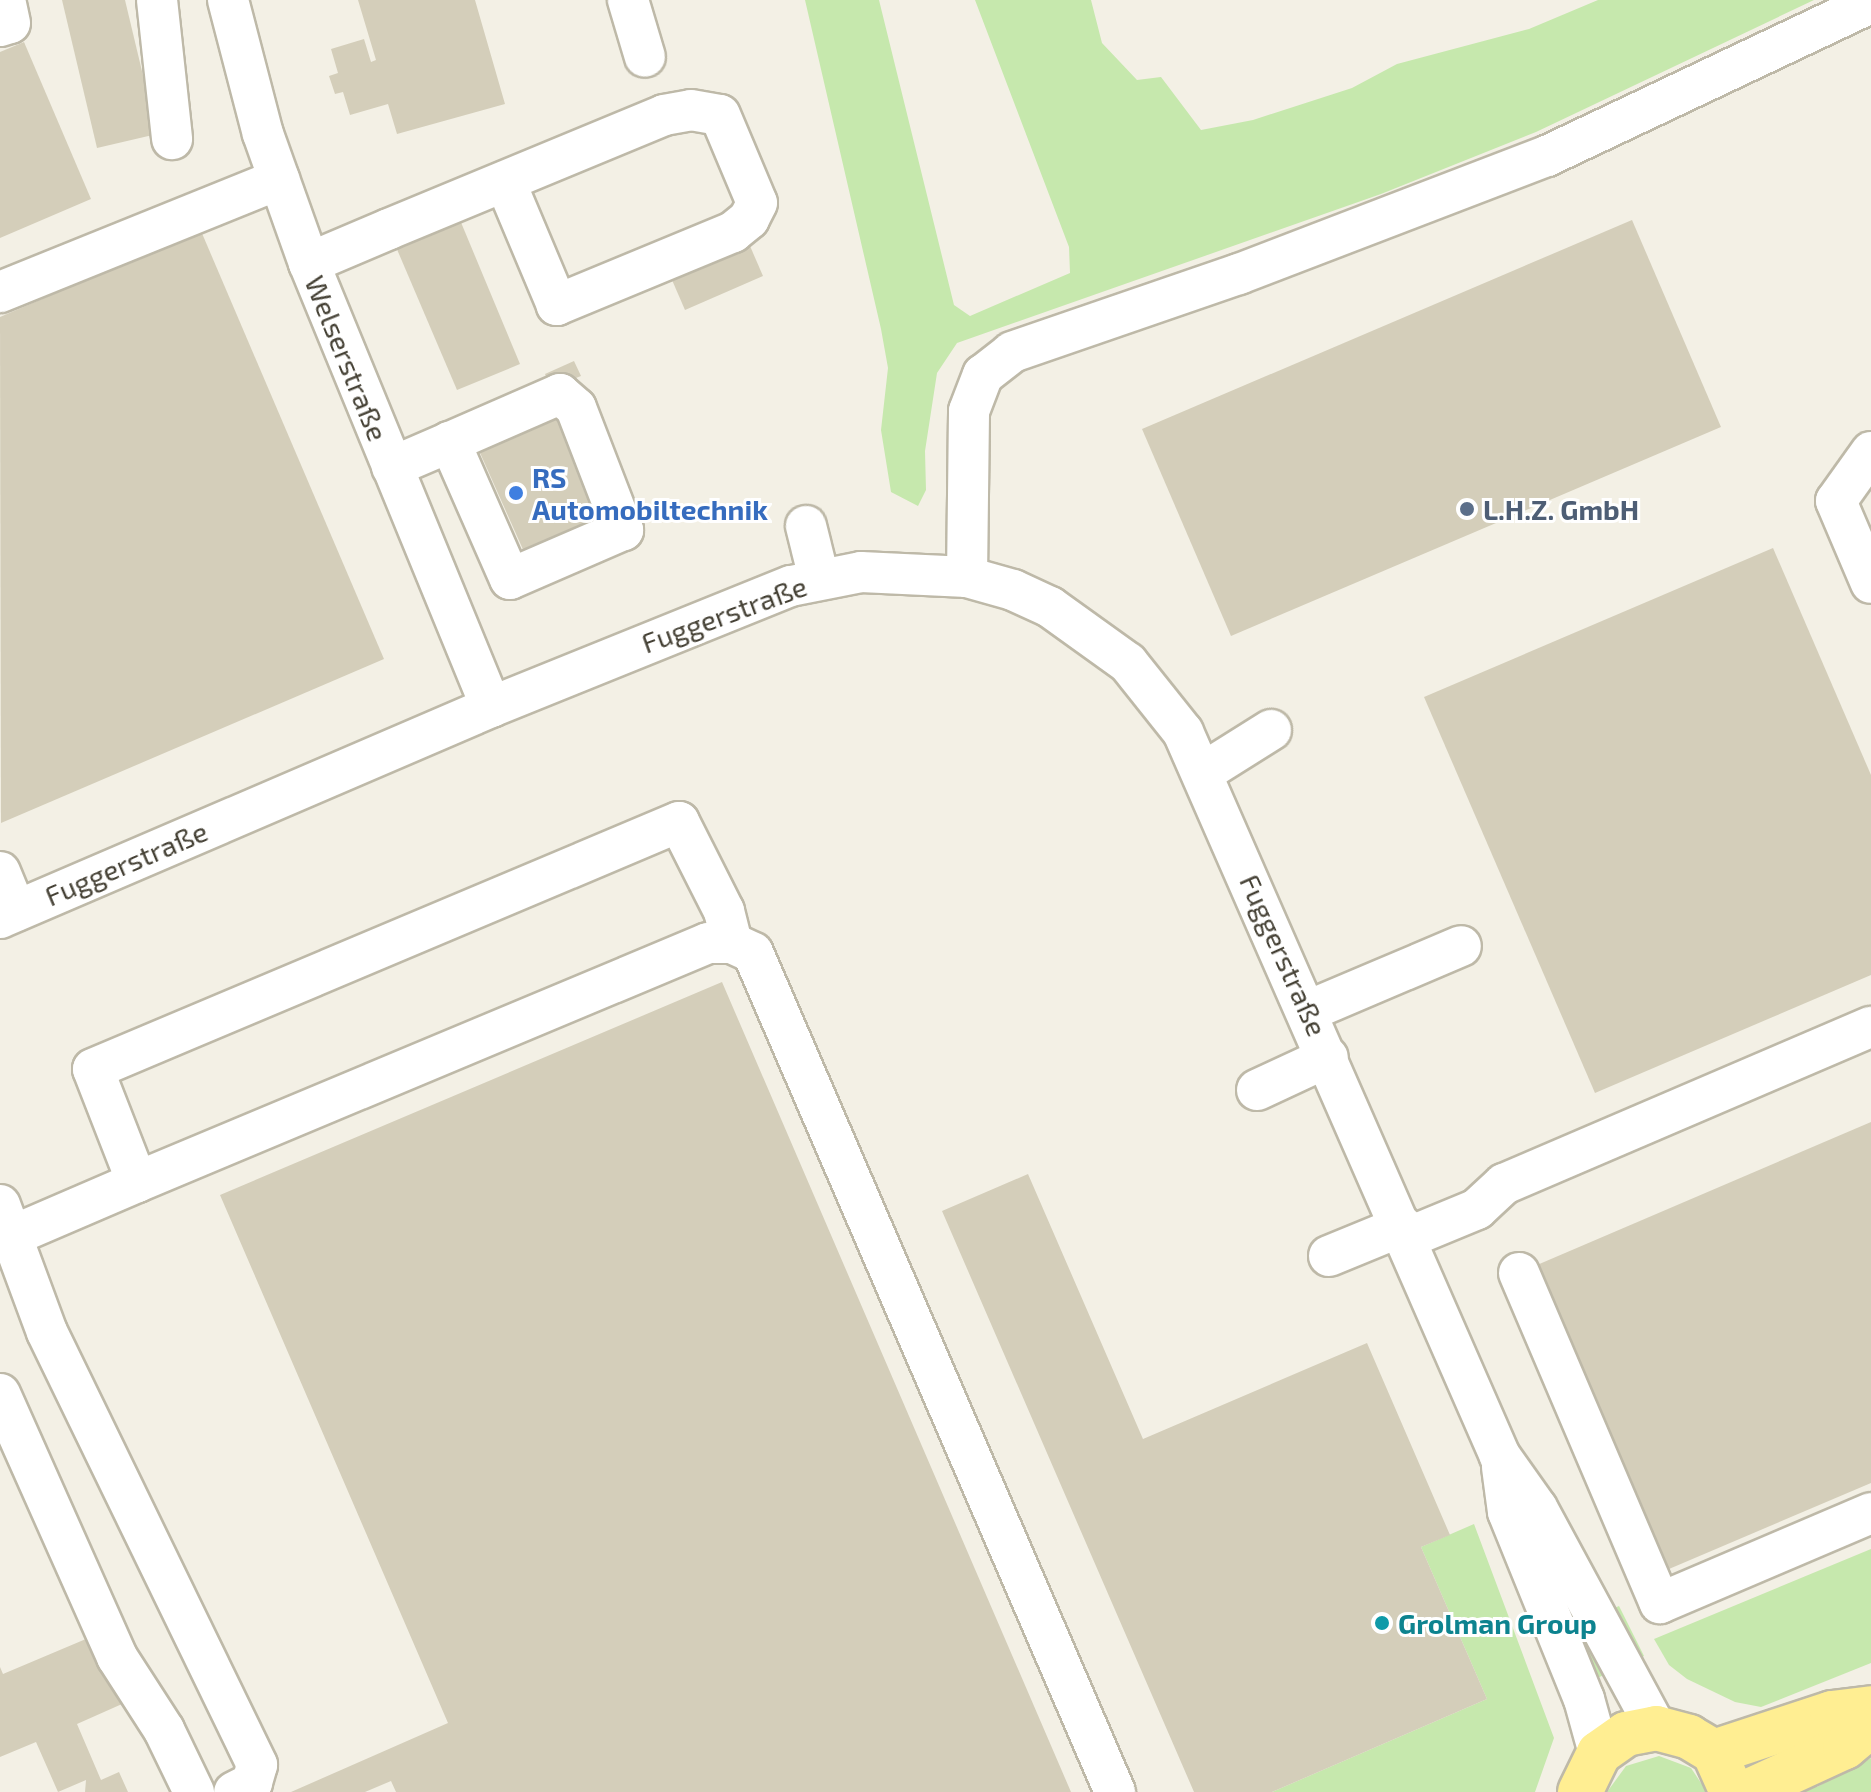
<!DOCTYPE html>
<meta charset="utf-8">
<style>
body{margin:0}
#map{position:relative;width:1871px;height:1792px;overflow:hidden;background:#f3f0e5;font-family:"Exo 2",sans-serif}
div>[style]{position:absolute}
.green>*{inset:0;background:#c6e8ad}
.building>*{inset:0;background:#d4ceba}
.roads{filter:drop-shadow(2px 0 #beb9a8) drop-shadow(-2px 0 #beb9a8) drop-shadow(0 2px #beb9a8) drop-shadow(0 -2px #beb9a8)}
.minor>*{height:40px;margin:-20px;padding:0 20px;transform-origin:20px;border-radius:20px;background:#fff}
.major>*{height:44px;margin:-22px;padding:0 22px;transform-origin:22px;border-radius:22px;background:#ffee92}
.dots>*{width:22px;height:22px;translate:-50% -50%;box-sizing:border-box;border:4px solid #fff;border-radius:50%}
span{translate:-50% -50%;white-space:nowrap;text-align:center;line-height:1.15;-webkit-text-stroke:6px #fff;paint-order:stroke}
.street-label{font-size:28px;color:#454135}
.shop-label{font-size:28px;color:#366cbe;font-weight:700}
.left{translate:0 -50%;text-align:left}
.service-label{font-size:28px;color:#4e5e75;font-weight:700}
.culture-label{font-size:28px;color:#0d838f;font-weight:700}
</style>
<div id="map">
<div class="green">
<i style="clip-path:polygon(805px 0,879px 0,954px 305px,970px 316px,1070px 273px,1069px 247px,975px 0,1091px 0,1102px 43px,1137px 80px,1161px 77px,1201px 130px,1253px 120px,1352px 88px,1397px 64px,1529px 29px,1598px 0,1814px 0,1536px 132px,1381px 194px,957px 343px,937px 373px,925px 451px,926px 490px,918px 506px,891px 492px,881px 430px,888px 368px,881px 329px)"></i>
<i style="clip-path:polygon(1474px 1524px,1554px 1738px,1535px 1792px,1272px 1792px,1487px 1699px,1421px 1547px)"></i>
<i style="clip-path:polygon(1871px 1549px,1871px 1663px,1761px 1707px,1735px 1702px,1687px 1679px,1669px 1665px,1654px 1639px)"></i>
<i style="clip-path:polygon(1619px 1606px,1644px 1656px,1635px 1661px,1610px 1610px)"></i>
<i style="clip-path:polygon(1575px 1628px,1581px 1631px,1610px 1672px,1589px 1682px)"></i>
<i style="clip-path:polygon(1659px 1756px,1691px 1768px,1707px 1792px,1607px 1792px,1626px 1766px)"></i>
<i style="clip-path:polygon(1871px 1758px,1871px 1792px,1804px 1792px,1800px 1784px,1812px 1779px,1817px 1787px)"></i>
</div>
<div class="building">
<i style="clip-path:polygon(62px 0,125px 0,157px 134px,97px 148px)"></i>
<i style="clip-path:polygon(358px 0,475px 0,505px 104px,397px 134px,388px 104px,350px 115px,343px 92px,335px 94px,329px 76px,338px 73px,331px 49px,364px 39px,371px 62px,376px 60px)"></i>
<i style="clip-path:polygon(24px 42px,91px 199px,0 238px,0 52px)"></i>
<i style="clip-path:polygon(460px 220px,520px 364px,457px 390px,396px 247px)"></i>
<i style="clip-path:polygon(1632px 220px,1721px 427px,1231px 636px,1142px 429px)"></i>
<i style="clip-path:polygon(201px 231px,384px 659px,1px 823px,0 317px)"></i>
<i style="clip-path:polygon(750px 246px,763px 276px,685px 310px,672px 280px)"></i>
<i style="clip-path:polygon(574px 361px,581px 376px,551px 388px,545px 374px)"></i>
<i style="clip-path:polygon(554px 413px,601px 521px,525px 554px,477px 446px)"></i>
<i style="clip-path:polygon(1773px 548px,1871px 775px,1871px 975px,1595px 1093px,1424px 697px)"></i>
<i style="clip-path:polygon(722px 982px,1071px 1792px,396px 1792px,391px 1781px,365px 1792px,291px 1792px,448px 1723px,220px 1195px)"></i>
<i style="clip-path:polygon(1871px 1122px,1871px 1483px,1669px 1569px,1537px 1265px)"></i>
<i style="clip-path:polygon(1028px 1174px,1143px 1439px,1367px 1343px,1450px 1535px,1421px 1547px,1487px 1699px,1272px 1792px,1194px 1792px,942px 1211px)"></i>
<i style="clip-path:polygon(93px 1636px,122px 1704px,77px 1724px,101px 1780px,119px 1772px,128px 1792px,85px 1792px,86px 1780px,58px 1792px,36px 1742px,0 1757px,0 1667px,3px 1674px)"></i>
</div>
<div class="roads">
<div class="minor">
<i style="left:157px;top:0;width:140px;rotate:83.8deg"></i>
<i style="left:228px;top:0;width:138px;rotate:75.4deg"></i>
<i style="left:263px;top:134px;width:137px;rotate:70.4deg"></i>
<i style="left:309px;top:263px;width:480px;rotate:67.7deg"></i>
<i style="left:628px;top:0;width:59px;rotate:73.4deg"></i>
<i style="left:0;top:26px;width:10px;rotate:-17deg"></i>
<i style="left:10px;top:23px;width:24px;rotate:-102deg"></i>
<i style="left:309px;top:263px;width:87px;rotate:-23deg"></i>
<i style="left:389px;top:229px;width:298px;rotate:-22.5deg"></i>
<i style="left:664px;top:115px;width:27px;rotate:-10deg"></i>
<i style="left:691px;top:110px;width:29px;rotate:10deg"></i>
<i style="left:720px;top:115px;width:95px;rotate:67.2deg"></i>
<i style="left:757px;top:203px;width:18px;rotate:117deg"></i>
<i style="left:749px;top:219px;width:21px;rotate:141deg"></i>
<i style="left:733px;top:232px;width:191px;rotate:157.5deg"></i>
<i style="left:557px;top:305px;width:134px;rotate:-112.8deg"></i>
<i style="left:0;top:292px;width:301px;rotate:-22deg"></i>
<i style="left:1871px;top:452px;width:60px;rotate:125.5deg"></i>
<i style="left:1836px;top:501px;width:89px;rotate:66.9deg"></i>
<i style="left:392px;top:467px;width:63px;rotate:-23.3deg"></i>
<i style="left:450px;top:442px;width:120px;rotate:-23.6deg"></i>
<i style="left:560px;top:394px;width:21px;rotate:41deg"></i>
<i style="left:576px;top:408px;width:131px;rotate:68.9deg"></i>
<i style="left:623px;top:530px;width:123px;rotate:156.6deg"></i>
<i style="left:510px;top:579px;width:150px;rotate:-113.7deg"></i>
<i style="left:806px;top:526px;width:54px;rotate:76deg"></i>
<i style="left:967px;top:577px;width:166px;rotate:-89.3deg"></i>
<i style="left:969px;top:411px;width:39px;rotate:-69deg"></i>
<i style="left:983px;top:375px;width:37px;rotate:-38deg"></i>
<i style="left:1012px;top:352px;width:240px;rotate:-19deg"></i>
<i style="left:1239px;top:274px;width:330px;rotate:-21deg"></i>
<i style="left:1547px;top:156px;width:358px;rotate:-25.3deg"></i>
<i style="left:1204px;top:772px;width:79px;rotate:-32.1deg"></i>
<i style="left:0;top:872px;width:42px;rotate:67.7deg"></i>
<i style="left:0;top:918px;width:534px;rotate:-23.25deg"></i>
<i style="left:491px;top:707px;width:323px;rotate:-22deg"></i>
<i style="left:791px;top:586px;width:71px;rotate:-11.3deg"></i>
<i style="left:861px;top:572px;width:106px;rotate:2.7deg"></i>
<i style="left:967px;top:577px;width:48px;rotate:15.8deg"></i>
<i style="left:1013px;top:590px;width:41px;rotate:24.7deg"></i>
<i style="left:1050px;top:607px;width:96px;rotate:35.7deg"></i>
<i style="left:1128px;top:663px;width:88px;rotate:51.4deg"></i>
<i style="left:1183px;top:732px;width:790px;rotate:66.35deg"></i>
<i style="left:1500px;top:1456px;width:64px;rotate:54.6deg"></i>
<i style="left:1537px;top:1508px;width:250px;rotate:61.6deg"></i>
<i style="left:1308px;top:1011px;width:166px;rotate:-23deg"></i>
<i style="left:1257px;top:1090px;width:78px;rotate:-24.9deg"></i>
<i style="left:137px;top:1182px;width:619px;rotate:-22.71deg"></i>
<i style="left:708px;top:943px;width:24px"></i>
<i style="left:732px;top:943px;width:23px;rotate:25deg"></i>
<i style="left:753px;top:953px;width:914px;rotate:66.66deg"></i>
<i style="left:0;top:1205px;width:135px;rotate:69.7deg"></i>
<i style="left:47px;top:1332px;width:481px;rotate:64.1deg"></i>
<i style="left:257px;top:1765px;width:19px;rotate:106deg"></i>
<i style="left:252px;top:1783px;width:20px;rotate:153deg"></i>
<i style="left:1407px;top:1238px;width:76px;rotate:-22.5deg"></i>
<i style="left:1477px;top:1209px;width:37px;rotate:-43deg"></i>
<i style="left:1504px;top:1184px;width:399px;rotate:-23.2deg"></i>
<i style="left:0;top:1241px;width:149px;rotate:-23.3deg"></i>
<i style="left:137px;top:1182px;width:121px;rotate:-111.3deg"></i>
<i style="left:93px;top:1069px;width:636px;rotate:-22.86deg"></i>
<i style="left:679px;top:822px;width:100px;rotate:63.2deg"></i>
<i style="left:724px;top:911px;width:33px;rotate:76deg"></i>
<i style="left:1329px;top:1256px;width:79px;rotate:-22.3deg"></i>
<i style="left:1519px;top:1273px;width:359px;rotate:66.9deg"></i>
<i style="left:1660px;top:1603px;width:229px;rotate:-23.1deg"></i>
<i style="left:0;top:1394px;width:288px;rotate:66deg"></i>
<i style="left:117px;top:1657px;width:87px;rotate:57.2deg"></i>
<i style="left:164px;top:1730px;width:69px;rotate:64.2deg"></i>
<i style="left:1502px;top:1467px;width:45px;rotate:82.4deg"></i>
<i style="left:1508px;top:1512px;width:202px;rotate:67.9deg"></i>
<i style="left:1584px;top:1699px;width:56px;rotate:74.5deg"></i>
</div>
<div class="major">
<i style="left:1714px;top:1752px;width:124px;rotate:-18.3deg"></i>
<i style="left:1832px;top:1713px;width:39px;rotate:-7deg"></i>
<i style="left:1580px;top:1792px;width:43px;rotate:-64deg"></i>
<i style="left:1599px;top:1753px;width:33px;rotate:-35deg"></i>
<i style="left:1626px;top:1734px;width:31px;rotate:-11deg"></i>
<i style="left:1656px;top:1728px;width:34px;rotate:15deg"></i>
<i style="left:1689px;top:1737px;width:29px;rotate:31deg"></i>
<i style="left:1714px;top:1752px;width:44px;rotate:65.8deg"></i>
<i style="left:1747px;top:1792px;width:108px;rotate:-24.7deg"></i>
<i style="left:1845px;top:1747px;width:34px;rotate:-40deg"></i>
</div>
</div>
<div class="dots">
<i style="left:516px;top:493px;background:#3f7fe0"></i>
<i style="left:1467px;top:509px;background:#5c6f8a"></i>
<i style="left:1382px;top:1623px;background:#0f9aa8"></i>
</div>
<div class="street-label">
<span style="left:347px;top:358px;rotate:68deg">Welserstraße</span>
<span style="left:724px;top:614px;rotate:-20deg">Fuggerstraße</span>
<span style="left:126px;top:863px;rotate:-23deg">Fuggerstraße</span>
<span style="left:1284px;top:955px;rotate:66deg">Fuggerstraße</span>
</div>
<div class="shop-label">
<span class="left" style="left:532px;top:493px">RS<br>Automobiltechnik</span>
</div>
<div class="service-label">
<span class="left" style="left:1483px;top:509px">L.H.Z. GmbH</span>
</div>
<div class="culture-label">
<span class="left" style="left:1398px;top:1623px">Grolman Group</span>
</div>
</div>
